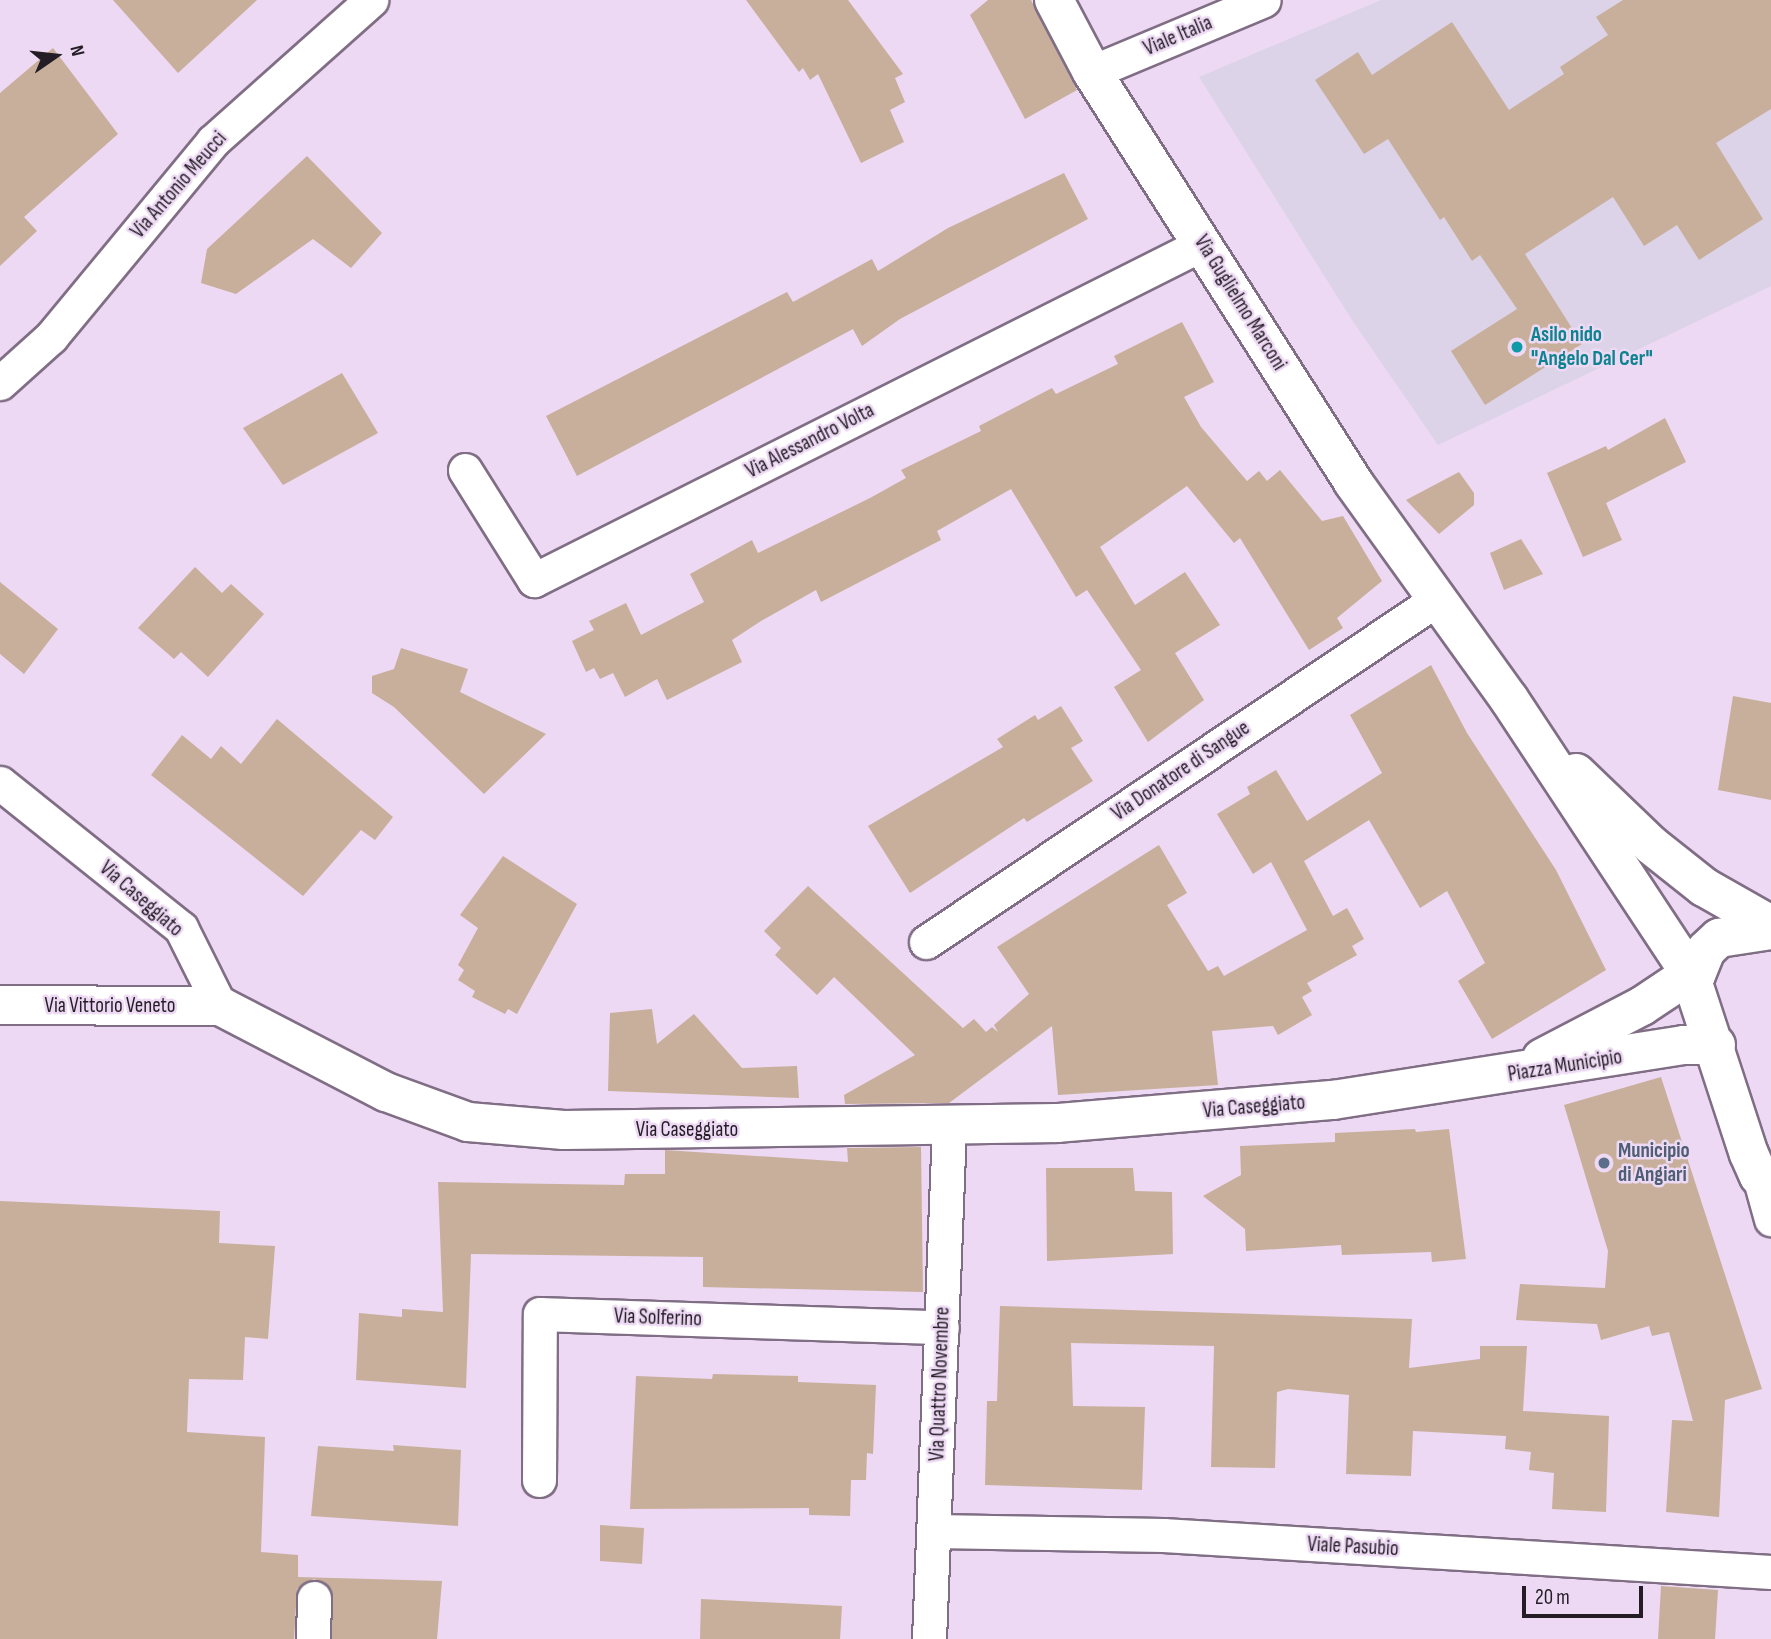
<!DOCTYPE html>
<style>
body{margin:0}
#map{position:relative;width:1771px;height:1639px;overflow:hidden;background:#edd9f3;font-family:"Sofia Sans Condensed",sans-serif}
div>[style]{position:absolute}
.education>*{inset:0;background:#dcd3e8}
.building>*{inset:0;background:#c8af9b}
.roads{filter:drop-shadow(2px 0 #806e85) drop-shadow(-2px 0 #806e85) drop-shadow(0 2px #806e85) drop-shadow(0 -2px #806e85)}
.minor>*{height:33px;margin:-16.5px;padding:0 16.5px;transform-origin:16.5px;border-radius:16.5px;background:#fff}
.tertiary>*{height:38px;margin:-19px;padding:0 19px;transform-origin:19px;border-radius:19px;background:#fff}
.dots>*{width:19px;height:19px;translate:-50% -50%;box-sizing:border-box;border:4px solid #edd9f3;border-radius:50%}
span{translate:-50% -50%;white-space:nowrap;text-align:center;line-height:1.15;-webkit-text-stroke:5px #edd9f3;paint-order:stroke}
.street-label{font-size:21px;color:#241d26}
.culture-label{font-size:21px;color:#0d838f;font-weight:700}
.left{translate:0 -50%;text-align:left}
.service-label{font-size:21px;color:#4e5e75;font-weight:700}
.north{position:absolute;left:21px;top:21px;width:70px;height:70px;-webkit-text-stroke:5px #edd9f3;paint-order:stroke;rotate:76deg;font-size:19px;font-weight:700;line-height:28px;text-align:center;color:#241d26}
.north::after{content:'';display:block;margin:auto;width:24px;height:32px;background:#241d26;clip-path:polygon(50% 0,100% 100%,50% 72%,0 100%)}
.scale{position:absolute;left:1522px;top:1586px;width:121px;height:32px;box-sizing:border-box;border:4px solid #241d26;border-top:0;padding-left:9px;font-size:21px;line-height:24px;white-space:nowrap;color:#241d26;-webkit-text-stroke:5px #edd9f3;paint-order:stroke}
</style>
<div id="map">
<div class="education">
<i style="clip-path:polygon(1381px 0,1771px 0,1771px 286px,1438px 445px,1352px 320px,1199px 77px)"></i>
</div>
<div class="building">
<i style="clip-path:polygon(113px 0,257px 0,178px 73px)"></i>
<i style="clip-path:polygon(746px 0,848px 0,903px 74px,895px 78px,905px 102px,890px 110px,904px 142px,861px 163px,818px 74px,810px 80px,803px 68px,799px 72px)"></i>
<i style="clip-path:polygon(988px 0,1031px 0,1077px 90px,1025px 119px,970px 15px)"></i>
<i style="clip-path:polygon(1623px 0,1771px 0,1771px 109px,1716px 143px,1763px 219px,1699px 260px,1677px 225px,1644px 246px,1613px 197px,1525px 254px,1582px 344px,1485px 405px,1451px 351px,1517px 309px,1480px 255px,1472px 261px,1444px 217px,1440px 220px,1388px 139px,1364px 154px,1315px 80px,1358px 52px,1372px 75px,1452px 22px,1509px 110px,1564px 74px,1560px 67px,1608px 35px,1596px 17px)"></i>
<i style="clip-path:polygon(53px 48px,118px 134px,24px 217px,37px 231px,0 266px,0 93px)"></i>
<i style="clip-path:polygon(307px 156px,382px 233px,351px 268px,313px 239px,236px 294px,201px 283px,207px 249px)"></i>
<i style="clip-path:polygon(1064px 173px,1088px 219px,900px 319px,862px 346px,853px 329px,577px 476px,546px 416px,787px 292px,793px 302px,872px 259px,878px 271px,948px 228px)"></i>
<i style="clip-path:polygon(1182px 322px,1214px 382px,1184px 397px,1201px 427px,1247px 481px,1259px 471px,1267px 481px,1280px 470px,1322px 521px,1343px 516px,1382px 581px,1337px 618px,1343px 628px,1309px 650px,1240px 538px,1234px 543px,1187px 486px,1100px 547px,1135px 605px,1185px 572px,1220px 625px,1175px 653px,1204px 700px,1148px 742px,1114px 687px,1141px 670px,1087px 590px,1076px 597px,1011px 489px,937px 531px,941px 540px,821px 602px,816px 590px,761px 621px,732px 640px,742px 662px,667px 700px,657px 679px,625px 697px,613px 673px,600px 679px,594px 668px,586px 672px,572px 641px,594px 630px,589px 621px,626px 603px,641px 635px,704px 602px,690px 574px,752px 540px,758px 553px,870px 498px,906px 478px,901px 470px,981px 431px,979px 426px,1052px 388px,1056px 394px,1118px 364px,1114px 356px)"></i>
<i style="clip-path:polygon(342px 373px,378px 433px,283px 485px,243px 428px)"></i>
<i style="clip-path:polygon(1665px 418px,1686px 462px,1606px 503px,1622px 540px,1583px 557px,1547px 473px,1606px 446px,1608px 450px)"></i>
<i style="clip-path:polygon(1459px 472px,1474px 493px,1474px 505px,1439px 534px,1406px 500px)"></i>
<i style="clip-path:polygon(1521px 539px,1543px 574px,1504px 590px,1490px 553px)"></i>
<i style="clip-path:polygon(195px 567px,222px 593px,231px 584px,264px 614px,208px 677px,181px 652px,174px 659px,138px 628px)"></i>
<i style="clip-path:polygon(0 582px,58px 629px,24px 674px,0 654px)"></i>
<i style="clip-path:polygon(401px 648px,468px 669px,460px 692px,546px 734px,484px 794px,394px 707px,372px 693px,372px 676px,394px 669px)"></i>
<i style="clip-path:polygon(1431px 665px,1467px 733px,1556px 870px,1606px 970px,1492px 1039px,1458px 981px,1485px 963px,1447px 891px,1420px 908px,1369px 820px,1304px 861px,1333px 916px,1347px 908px,1364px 939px,1352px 946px,1357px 955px,1307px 983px,1312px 991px,1302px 997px,1312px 1015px,1278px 1035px,1273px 1026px,1212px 1031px,1218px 1085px,1058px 1095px,1052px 1026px,949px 1103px,845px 1104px,844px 1095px,915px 1055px,834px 977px,817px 995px,775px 955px,781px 948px,764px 931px,808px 886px,963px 1028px,974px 1019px,986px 1032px,992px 1027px,998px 1032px,994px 1025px,1029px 994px,997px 947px,1159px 845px,1187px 893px,1167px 905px,1208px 971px,1218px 966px,1224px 976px,1307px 930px,1271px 862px,1253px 874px,1217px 814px,1250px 794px,1247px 787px,1276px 770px,1307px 821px,1382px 773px,1350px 715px)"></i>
<i style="clip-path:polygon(1733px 696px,1771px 703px,1771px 800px,1718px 790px)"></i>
<i style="clip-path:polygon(1061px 706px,1083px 741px,1071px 748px,1093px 781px,1027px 822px,1024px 818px,910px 893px,868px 826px,1003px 747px,997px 739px,1035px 715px,1038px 720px)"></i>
<i style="clip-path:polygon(277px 719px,393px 817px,375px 840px,361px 830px,303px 896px,151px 775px,182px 735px,211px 759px,221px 746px,241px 764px)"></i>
<i style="clip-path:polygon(503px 856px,577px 904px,517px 1014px,508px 1009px,505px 1014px,472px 997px,475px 991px,458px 980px,464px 970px,458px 965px,478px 928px,460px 915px)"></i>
<i style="clip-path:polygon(652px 1009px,657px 1044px,694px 1014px,742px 1068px,797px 1066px,799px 1098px,608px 1091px,610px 1013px)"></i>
<i style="clip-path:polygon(1661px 1077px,1762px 1389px,1725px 1400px,1719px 1517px,1666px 1512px,1672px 1420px,1693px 1421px,1669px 1332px,1652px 1336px,1649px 1326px,1601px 1340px,1597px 1324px,1516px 1320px,1520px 1284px,1605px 1288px,1608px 1251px,1564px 1105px)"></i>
<i style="clip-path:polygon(1415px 1129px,1416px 1132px,1449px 1129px,1466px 1259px,1432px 1262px,1431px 1252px,1342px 1255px,1341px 1245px,1246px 1251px,1245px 1229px,1203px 1196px,1241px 1175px,1240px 1146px,1335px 1142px,1335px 1133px)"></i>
<i style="clip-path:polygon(921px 1147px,923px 1292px,703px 1287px,703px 1257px,471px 1254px,466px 1388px,356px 1380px,359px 1313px,402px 1317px,402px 1309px,443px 1312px,438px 1182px,624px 1185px,625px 1174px,665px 1174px,665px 1150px,848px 1162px,847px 1148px)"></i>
<i style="clip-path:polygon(1046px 1168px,1133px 1168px,1135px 1191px,1172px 1192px,1173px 1254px,1047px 1261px)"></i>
<i style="clip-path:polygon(0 1201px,220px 1211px,219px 1243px,275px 1246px,268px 1339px,245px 1337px,243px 1380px,189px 1379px,187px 1432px,265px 1437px,261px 1552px,298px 1555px,298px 1577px,442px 1581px,437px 1639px,332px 1639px,331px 1589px,314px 1579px,297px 1589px,294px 1639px,0 1639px)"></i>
<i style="clip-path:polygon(1000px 1306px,1412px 1319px,1409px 1368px,1480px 1359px,1480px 1346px,1527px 1346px,1523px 1411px,1609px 1416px,1606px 1512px,1552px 1509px,1554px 1473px,1529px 1470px,1531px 1452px,1505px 1449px,1506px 1436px,1413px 1431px,1411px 1476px,1346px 1474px,1349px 1395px,1288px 1389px,1277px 1392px,1275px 1468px,1211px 1467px,1214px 1346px,1071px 1343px,1073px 1406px,1145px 1407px,1142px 1490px,985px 1485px,987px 1401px,997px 1401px)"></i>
<i style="clip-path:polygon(713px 1374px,798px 1376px,798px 1382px,876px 1385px,873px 1454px,867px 1453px,866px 1480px,851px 1480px,850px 1516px,809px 1515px,809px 1508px,630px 1509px,636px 1376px,712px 1379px)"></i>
<i style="clip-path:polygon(393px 1445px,461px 1450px,458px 1526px,311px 1516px,318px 1446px,394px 1451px)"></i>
<i style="clip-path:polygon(600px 1525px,644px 1528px,642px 1564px,600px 1561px)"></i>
<i style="clip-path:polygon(1661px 1586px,1718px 1590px,1715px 1639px,1658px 1639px)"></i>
<i style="clip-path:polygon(701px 1599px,842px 1606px,840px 1639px,700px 1639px)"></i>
</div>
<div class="roads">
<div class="minor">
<i style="left:1092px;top:72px;width:186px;rotate:-22.7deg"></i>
<i style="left:0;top:383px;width:69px;rotate:-42deg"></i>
<i style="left:51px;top:337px;width:254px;rotate:-50.4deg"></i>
<i style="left:213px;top:141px;width:212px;rotate:-41.7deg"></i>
<i style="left:465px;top:470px;width:130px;rotate:57.9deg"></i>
<i style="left:534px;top:580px;width:748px;rotate:-26.7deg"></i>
<i style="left:0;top:783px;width:232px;rotate:38.7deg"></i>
<i style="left:181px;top:928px;width:87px;rotate:63.4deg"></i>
<i style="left:926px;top:942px;width:614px;rotate:-33.85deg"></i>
<i style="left:1759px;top:1176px;width:45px;rotate:74.4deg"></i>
<i style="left:539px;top:1480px;width:166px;rotate:-89.7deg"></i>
<i style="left:540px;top:1314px;width:402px;rotate:1.9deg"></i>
<i style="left:935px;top:1531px;width:228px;rotate:1deg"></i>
<i style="left:1163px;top:1535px;width:609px;rotate:3.48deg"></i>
<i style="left:313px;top:1639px;width:41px;rotate:-88.6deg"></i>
<i style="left:929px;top:1639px;width:511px;rotate:-87.76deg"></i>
</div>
<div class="tertiary">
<i style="left:1054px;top:0;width:81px;rotate:62.2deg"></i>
<i style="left:1092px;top:72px;width:486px;rotate:57.5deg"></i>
<i style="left:1353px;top:482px;width:267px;rotate:54.3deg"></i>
<i style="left:1509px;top:699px;width:329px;rotate:56.6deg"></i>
<i style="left:1690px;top:974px;width:189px;rotate:71.9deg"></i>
<i style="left:1749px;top:1154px;width:24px;rotate:66deg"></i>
<i style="left:1759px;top:1176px;width:14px;rotate:34deg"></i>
<i style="left:1576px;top:773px;width:104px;rotate:43.8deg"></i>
<i style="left:1651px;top:845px;width:68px;rotate:38.4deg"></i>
<i style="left:1704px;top:887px;width:77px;rotate:29.6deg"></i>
<i style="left:0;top:1005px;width:220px;rotate:0.3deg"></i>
<i style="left:220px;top:1006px;width:187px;rotate:27.4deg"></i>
<i style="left:386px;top:1092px;width:87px;rotate:20.1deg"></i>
<i style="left:468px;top:1122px;width:96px;rotate:4.8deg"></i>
<i style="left:564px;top:1130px;width:493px;rotate:-0.8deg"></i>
<i style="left:1057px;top:1123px;width:277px;rotate:-4.8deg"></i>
<i style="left:1333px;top:1100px;width:355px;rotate:-8.9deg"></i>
<i style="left:1684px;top:1045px;width:32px"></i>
<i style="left:1542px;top:1058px;width:113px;rotate:-27.5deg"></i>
<i style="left:1642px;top:1006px;width:58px;rotate:-33.7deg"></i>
<i style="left:1690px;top:974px;width:6px;rotate:9deg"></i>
<i style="left:1696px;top:975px;width:27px;rotate:-68deg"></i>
<i style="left:1706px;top:950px;width:18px;rotate:-43deg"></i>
<i style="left:1719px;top:938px;width:53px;rotate:-8.7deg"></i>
</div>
</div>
<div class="dots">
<i style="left:1517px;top:347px;background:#0f9aa8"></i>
<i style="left:1604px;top:1163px;background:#5c6f8a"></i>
</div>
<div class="street-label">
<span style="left:1178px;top:36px;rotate:-23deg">Viale Italia</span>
<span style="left:179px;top:185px;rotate:-49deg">Via Antonio Meucci</span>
<span style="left:1240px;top:303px;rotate:58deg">Via Guglielmo Marconi</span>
<span style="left:810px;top:441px;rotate:-27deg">Via Alessandro Volta</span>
<span style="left:1181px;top:771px;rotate:-34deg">Via Donatore di Sangue</span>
<span style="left:141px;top:899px;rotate:41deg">Via Caseggiato</span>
<span style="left:110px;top:1006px">Via Vittorio Veneto</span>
<span style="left:1565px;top:1066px;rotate:-9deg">Piazza Municipio</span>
<span style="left:1254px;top:1107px;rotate:-5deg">Via Caseggiato</span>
<span style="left:687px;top:1130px">Via Caseggiato</span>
<span style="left:658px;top:1318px;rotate:2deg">Via Solferino</span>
<span style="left:940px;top:1384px;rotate:-88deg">Via Quattro Novembre</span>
<span style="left:1353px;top:1547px;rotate:3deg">Viale Pasubio</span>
</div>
<div class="culture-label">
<span class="left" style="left:1531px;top:347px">Asilo nido<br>"Angelo Dal Cer"</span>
</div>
<div class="service-label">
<span class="left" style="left:1618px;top:1163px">Municipio<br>di Angiari</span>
</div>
<div class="north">N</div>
<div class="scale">20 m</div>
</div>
